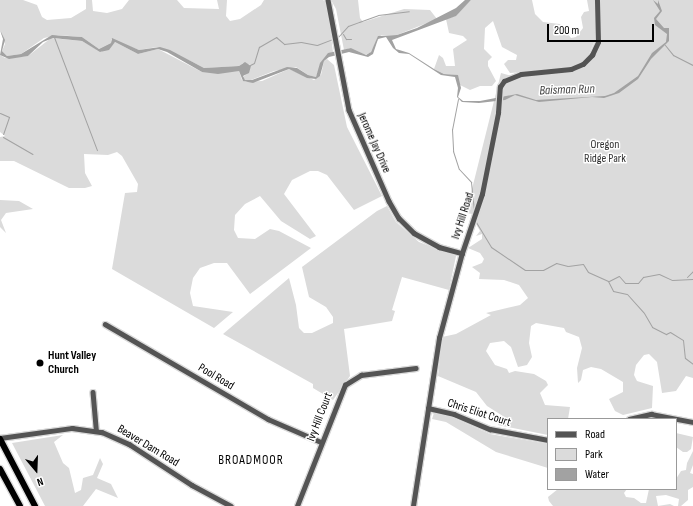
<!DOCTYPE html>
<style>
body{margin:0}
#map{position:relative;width:693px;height:506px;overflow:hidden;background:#fff;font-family:"Sofia Sans Condensed",sans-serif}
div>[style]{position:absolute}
.green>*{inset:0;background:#dbdbdb}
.water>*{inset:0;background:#a2a2a2}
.stream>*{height:1px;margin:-0.5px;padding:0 0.5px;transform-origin:0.5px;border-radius:0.5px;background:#a2a2a2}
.roads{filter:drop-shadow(1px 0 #dbdbdb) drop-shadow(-1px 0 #dbdbdb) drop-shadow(0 1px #dbdbdb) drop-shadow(0 -1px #dbdbdb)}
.minor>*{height:4.5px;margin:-2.25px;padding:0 2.25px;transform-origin:2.25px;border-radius:2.25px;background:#545454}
.highway>*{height:6px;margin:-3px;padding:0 3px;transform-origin:3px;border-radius:3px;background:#000}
.dots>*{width:11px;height:11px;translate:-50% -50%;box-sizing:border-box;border:2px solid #fff;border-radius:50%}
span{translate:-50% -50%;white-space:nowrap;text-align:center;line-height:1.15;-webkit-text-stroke:3px #fff;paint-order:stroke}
.street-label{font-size:12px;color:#000}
.park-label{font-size:12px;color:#323232}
.poi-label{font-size:12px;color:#000;font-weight:700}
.left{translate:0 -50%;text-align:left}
.water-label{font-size:13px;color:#434343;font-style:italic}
.neighbourhood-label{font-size:13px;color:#000;letter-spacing:1px}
.legend{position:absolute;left:547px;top:418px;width:130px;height:72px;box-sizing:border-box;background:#fff;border:1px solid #999;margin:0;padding:5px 7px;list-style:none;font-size:12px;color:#000}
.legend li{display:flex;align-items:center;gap:8px;height:20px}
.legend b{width:20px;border:1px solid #999}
.north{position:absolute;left:16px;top:450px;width:40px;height:40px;-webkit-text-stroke:3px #fff;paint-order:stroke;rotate:161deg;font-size:11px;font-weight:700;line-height:16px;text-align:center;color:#000}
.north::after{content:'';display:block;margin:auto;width:14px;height:18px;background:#000;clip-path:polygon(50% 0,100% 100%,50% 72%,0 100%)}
.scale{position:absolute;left:547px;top:24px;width:107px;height:18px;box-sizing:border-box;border:2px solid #000;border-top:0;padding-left:5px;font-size:12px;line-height:14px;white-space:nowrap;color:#000;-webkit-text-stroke:3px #fff;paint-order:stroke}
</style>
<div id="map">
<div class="green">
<i style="clip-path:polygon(0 0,23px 0,37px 5px,42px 17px,47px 20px,71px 18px,86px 9px,86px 0,92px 0,93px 11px,107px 13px,122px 9px,129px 0,177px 0,184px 8px,219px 9px,217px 0,227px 0,226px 16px,230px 21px,240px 19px,261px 5px,264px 0,323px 0,327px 3px,332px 24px,330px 28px,333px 52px,328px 54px,322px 61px,316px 77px,308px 75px,296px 67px,274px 71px,251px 80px,245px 80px,243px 77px,248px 73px,251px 65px,243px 63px,239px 66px,204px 68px,179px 55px,157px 47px,139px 50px,111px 39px,111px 43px,99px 49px,82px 37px,58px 35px,44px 38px,21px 54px,7px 56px,2px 51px,5px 44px,0 30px)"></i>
<i style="clip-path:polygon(331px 0,358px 0,360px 18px,363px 22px,404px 9px,430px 10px,437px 19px,397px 35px,381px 35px,370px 53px,365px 55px,351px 48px,344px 50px,336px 9px)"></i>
<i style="clip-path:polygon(471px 0,532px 0,535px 14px,543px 22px,560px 24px,571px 38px,576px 37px,583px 28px,581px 17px,584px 12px,589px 11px,587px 0,594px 0,597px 36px,587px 58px,578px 64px,565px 69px,510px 73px,504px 64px,508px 60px,516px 60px,517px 55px,502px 47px,493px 21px,485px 28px,484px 49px,492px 57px,488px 61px,488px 66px,496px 81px,492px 86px,480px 86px,470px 90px,460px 85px,456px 75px,444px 74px,434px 69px,439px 55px,443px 58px,446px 66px,455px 66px,453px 49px,467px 40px,463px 36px,449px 33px,446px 19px,455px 16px)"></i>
<i style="clip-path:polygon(598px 0,693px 0,693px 378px,686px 376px,676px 391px,662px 393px,657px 362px,649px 354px,644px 355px,636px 365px,634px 375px,637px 381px,653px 386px,652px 408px,623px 415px,615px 411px,609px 399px,623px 392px,623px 382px,601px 369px,591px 367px,583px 370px,581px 380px,578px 383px,577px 368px,582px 348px,579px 337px,566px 332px,564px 328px,536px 323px,531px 326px,529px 343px,532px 357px,527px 365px,518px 367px,511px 347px,504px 341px,490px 343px,486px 351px,495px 365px,507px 369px,509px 373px,515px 371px,534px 374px,546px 381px,548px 385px,540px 393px,545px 405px,570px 407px,568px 419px,548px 419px,548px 435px,498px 425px,503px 416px,487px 406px,476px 392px,438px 376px,442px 337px,456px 334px,491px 315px,486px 313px,520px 305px,528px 298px,519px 285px,504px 280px,479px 279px,480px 273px,472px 267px,482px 263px,484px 259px,480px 253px,468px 248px,482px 239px,482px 234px,476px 236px,480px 231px,476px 224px,479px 215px,466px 213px,501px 73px,515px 77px,572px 71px,594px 55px,601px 33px)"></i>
<i style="clip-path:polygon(51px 38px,82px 41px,101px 52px,115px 42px,138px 54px,158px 49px,202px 72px,239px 71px,242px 80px,246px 82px,262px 81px,289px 69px,314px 80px,321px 75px,324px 61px,327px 59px,334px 65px,347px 127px,382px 196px,354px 210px,327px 175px,318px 171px,310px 171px,292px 180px,284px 194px,316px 236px,310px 239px,281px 221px,260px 196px,245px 204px,235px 215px,234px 230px,238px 238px,255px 239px,270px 229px,279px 231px,311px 248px,250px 294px,227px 263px,214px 263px,200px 268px,193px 278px,190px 293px,193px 306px,233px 312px,214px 328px,112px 269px,125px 193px,137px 192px,138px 184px,122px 156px,117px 152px,108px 155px,84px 154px,85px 173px,92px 186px,85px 188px,69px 188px,14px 161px,0 161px,0 137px,5px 136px,0 132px,0 55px,5px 58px,28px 56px)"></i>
<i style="clip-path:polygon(0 200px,19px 201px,33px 209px,6px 213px,1px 220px,6px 233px,0 227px)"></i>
<i style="clip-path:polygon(387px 206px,396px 222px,419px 242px,456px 256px,449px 290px,402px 277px,392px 310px,395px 311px,392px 321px,344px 329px,350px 376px,333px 400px,313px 388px,313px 384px,223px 334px,289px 278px,296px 305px,299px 328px,304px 333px,312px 333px,333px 323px,333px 317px,326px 307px,309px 297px,302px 267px,377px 211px)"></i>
<i style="clip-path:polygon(440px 412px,490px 434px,548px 444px,548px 468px,496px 452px,446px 422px,432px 419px,434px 413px)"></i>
<i style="clip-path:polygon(676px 433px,693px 437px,691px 449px,687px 452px,683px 452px,676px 447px)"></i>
<i style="clip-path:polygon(63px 435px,54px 442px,63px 463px,69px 468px,75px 493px,81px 490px,83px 478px,93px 475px,100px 458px,103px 464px,97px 478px,111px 484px,118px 498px,96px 489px,83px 506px,45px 506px,12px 443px)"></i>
<i style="clip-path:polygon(693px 451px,693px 465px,690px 473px,693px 474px,693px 487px,688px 490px,688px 500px,681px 506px,675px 506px,678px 506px,679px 499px,666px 495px,656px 496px,658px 506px,670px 504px,674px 506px,553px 506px,549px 501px,548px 497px,558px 489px,627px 489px,624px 493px,626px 497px,634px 498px,641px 503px,646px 503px,649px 489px,676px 489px,676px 479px,681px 471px,686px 470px,687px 463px)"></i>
</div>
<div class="water">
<i style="clip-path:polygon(465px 0,471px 0,456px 16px,392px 40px,396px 49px,409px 53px,434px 69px,444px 74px,458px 75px,461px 88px,458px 97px,463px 101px,480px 101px,517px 94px,536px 100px,605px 96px,614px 93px,638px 76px,652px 53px,666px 42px,667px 34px,655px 25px,654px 18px,660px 11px,653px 0,658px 4px,658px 0,662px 11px,656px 19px,664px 28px,669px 28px,669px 41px,651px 59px,638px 79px,619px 93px,604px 98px,592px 97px,539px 102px,515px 95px,505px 100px,479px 103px,462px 102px,457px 97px,458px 88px,455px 77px,441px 75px,409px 54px,399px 53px,393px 48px,386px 37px,378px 39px,373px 54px,368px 57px,349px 52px,329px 57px,324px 61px,320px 76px,316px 79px,307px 78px,289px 69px,253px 83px,243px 81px,239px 71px,218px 74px,202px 72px,167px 52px,158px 49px,138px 54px,115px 42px,109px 50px,100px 52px,82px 41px,53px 38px,43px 42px,28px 56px,9px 59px,0 55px,3px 39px,0 30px,5px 40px,2px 51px,7px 56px,21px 54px,52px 35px,82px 37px,99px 49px,111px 43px,112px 38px,139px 50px,160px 47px,170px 50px,204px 68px,239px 66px,245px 62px,251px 66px,249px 73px,243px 76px,245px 80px,252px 80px,287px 67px,297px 68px,308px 75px,316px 77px,320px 63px,328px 53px,351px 48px,366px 55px,371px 52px,378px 36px,397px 35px,417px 28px,456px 8px)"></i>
</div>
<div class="stream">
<i style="left:343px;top:34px;width:6px;rotate:59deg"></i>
<i style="left:346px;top:39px;width:5px"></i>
<i style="left:54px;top:37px;width:121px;rotate:69.2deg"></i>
<i style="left:338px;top:37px;width:15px;rotate:-48deg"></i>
<i style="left:348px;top:26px;width:12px;rotate:-20deg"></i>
<i style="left:359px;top:22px;width:20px;rotate:-20deg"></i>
<i style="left:378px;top:15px;width:31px;rotate:-7deg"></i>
<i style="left:665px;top:45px;width:13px;rotate:51deg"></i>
<i style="left:673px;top:55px;width:22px;rotate:27deg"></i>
<i style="left:250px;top:65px;width:4px;rotate:-27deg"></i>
<i style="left:254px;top:63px;width:17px;rotate:-73deg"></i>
<i style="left:259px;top:47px;width:20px;rotate:-30deg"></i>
<i style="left:276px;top:37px;width:11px;rotate:41deg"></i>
<i style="left:284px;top:44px;width:17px;rotate:-7deg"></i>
<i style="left:301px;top:42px;width:16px;rotate:11deg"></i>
<i style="left:317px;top:45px;width:17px;rotate:-21deg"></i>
<i style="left:458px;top:99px;width:31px;rotate:101deg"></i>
<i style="left:452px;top:129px;width:22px;rotate:87deg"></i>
<i style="left:453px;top:151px;width:19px;rotate:72deg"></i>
<i style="left:459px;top:169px;width:18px;rotate:47deg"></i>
<i style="left:471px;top:182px;width:28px;rotate:84deg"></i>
<i style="left:0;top:113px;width:10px;rotate:24deg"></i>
<i style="left:9px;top:117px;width:18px;rotate:109deg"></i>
<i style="left:3px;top:137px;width:34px;rotate:30deg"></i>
<i style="left:476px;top:222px;width:29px;rotate:59deg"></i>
<i style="left:491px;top:247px;width:41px;rotate:34.1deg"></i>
<i style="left:525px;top:270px;width:18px"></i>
<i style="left:543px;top:270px;width:15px;rotate:-28deg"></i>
<i style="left:556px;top:263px;width:12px;rotate:14deg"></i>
<i style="left:568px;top:266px;width:15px;rotate:-8deg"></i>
<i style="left:583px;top:264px;width:9px;rotate:58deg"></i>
<i style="left:588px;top:272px;width:22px;rotate:24deg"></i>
<i style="left:608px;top:281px;width:11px;rotate:63deg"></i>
<i style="left:613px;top:291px;width:14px;rotate:12deg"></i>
<i style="left:627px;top:294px;width:25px;rotate:48deg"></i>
<i style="left:644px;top:313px;width:16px;rotate:60deg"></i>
<i style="left:652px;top:327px;width:16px;rotate:27deg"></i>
<i style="left:666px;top:334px;width:4px;rotate:-27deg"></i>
<i style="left:670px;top:332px;width:15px;rotate:32deg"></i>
<i style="left:683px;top:340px;width:18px;rotate:84deg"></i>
<i style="left:685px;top:358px;width:10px;rotate:37deg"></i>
<i style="left:687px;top:277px;width:8px;rotate:-45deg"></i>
<i style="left:609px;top:281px;width:11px;rotate:-27deg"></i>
<i style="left:619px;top:276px;width:9px;rotate:49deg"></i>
<i style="left:625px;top:283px;width:13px"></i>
<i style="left:638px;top:283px;width:8px;rotate:-50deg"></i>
<i style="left:643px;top:277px;width:16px;rotate:-11deg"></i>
<i style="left:659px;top:274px;width:14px;rotate:25deg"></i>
<i style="left:672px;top:280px;width:21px;rotate:-3deg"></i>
</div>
<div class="roads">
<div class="minor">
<i style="left:328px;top:0;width:112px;rotate:79.2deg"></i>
<i style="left:349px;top:110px;width:99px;rotate:66.3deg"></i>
<i style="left:389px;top:201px;width:20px;rotate:60deg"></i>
<i style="left:399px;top:218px;width:21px;rotate:45deg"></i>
<i style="left:414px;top:233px;width:29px;rotate:29deg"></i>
<i style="left:439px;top:247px;width:24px;rotate:15deg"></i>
<i style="left:105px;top:324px;width:189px;rotate:30.2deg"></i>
<i style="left:268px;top:419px;width:58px;rotate:23.5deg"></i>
<i style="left:93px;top:392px;width:38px;rotate:85deg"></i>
<i style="left:428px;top:408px;width:27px;rotate:13deg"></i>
<i style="left:454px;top:414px;width:39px;rotate:23deg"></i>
<i style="left:490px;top:429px;width:59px;rotate:10.7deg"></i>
<i style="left:629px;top:419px;width:23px;rotate:-13deg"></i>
<i style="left:651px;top:414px;width:43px;rotate:10.8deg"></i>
<i style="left:0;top:438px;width:73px;rotate:-7.9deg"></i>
<i style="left:72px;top:428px;width:30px;rotate:8deg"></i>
<i style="left:102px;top:432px;width:30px;rotate:24deg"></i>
<i style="left:129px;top:444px;width:75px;rotate:33.1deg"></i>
<i style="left:192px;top:485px;width:44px;rotate:28.3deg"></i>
<i style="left:297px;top:506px;width:130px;rotate:-68.4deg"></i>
<i style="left:345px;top:385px;width:19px;rotate:-32deg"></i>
<i style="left:361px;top:375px;width:55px;rotate:-7.3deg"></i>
<i style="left:413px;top:506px;width:170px;rotate:-81.2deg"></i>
<i style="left:439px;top:338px;width:88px;rotate:-74.9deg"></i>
<i style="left:462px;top:253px;width:62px;rotate:-71.3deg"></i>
<i style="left:482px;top:194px;width:83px;rotate:-78.8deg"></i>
<i style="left:498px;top:113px;width:26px;rotate:-86deg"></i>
<i style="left:500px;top:87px;width:7px;rotate:-56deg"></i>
<i style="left:504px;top:81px;width:18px;rotate:-22deg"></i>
<i style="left:521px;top:74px;width:50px;rotate:-5.7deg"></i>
<i style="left:571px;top:69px;width:13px;rotate:-23deg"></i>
<i style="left:583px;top:64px;width:13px;rotate:-45deg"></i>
<i style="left:592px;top:55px;width:14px;rotate:-65deg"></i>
<i style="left:598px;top:42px;width:42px;rotate:-91.4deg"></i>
</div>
<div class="highway">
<i style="left:0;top:439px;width:76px;rotate:62.4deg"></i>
<i style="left:0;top:469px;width:42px;rotate:61.6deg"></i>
</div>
</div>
<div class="dots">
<i style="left:40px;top:363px;background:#000"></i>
</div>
<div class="street-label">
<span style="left:374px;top:143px;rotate:66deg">Jerome Jay Drive</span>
<span style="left:463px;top:216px;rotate:-72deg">Ivy Hill Road</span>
<span style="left:216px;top:377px;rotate:31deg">Pool Road</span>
<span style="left:479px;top:413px;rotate:18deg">Chris Eliot Court</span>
<span style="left:320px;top:417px;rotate:-69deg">Ivy Hill Court</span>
<span style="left:148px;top:446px;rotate:31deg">Beaver Dam Road</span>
</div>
<div class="park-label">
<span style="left:605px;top:152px">Oregon<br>Ridge Park</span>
</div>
<div class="poi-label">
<span class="left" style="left:48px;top:363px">Hunt Valley<br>Church</span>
</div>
<div class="water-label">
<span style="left:567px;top:90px;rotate:-2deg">Baisman Run</span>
</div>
<div class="neighbourhood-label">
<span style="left:251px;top:460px">BROADMOOR</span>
</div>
<ul class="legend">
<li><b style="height:5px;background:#545454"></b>Road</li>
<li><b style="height:11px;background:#dbdbdb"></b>Park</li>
<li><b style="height:11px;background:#a2a2a2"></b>Water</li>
</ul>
<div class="north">N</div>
<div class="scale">200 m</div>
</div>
